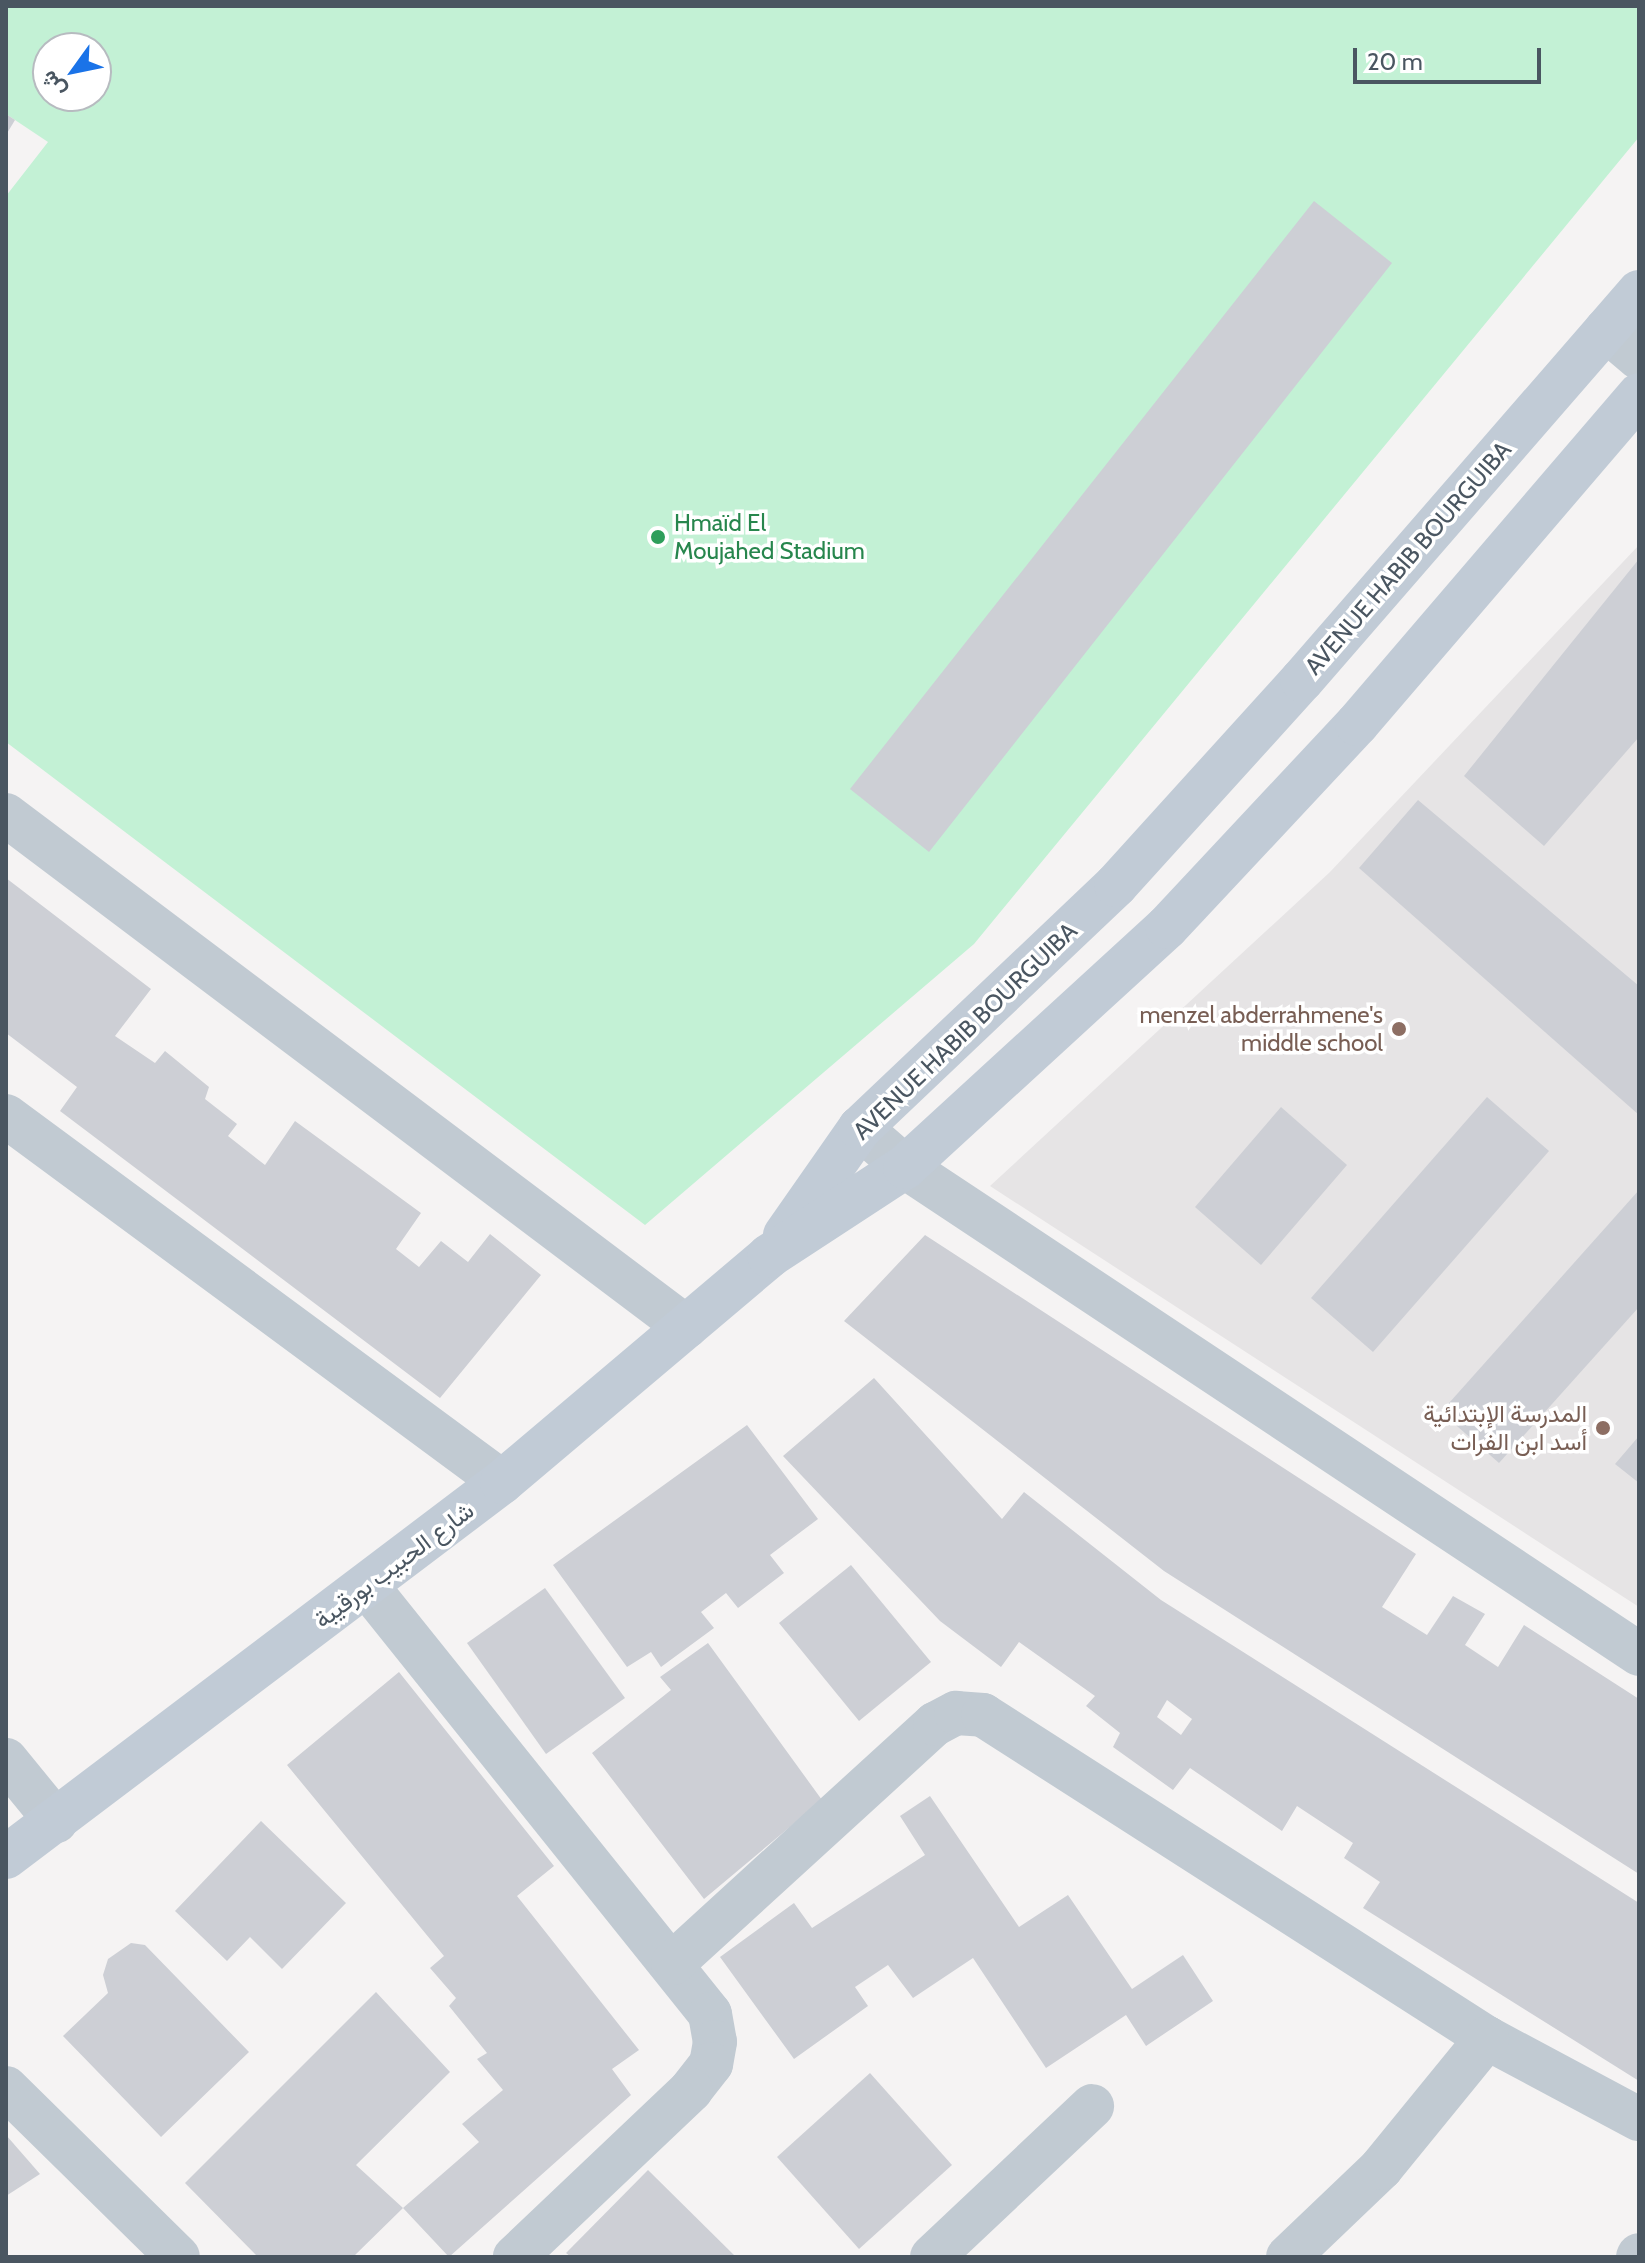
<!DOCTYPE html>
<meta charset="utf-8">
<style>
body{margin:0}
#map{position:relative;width:1645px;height:2263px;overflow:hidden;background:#f5f3f3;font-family:Cabin,Vazirmatn,sans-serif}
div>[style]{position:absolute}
.education>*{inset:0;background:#e6e4e5}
.green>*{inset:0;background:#c3f1d5}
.building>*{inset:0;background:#cdcfd5}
.street>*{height:44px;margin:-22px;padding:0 22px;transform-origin:22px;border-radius:22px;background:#c1cad2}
.secondary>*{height:44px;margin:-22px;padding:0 22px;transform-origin:22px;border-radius:22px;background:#c1cbd6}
.dots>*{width:22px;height:22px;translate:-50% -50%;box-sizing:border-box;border:4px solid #fff;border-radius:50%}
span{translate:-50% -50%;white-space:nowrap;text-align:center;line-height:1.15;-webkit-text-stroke:7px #fff;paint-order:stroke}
.leisure-label{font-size:24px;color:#27864d}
.left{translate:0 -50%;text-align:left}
.street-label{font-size:24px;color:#4a5661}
.education-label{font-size:24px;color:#785e54}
.right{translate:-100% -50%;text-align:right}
.frame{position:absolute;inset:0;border:8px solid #4a5661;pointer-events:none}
.north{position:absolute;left:32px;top:32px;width:80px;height:80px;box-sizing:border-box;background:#fff;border:2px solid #b7bbc0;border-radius:50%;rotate:237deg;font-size:22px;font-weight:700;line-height:32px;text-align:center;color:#4a5661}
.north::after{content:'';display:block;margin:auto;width:28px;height:36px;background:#1a73e8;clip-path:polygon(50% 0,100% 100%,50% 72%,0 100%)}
.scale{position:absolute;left:1353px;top:48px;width:188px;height:36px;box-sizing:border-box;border:4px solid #4a5661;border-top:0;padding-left:10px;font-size:24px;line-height:28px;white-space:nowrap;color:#4a5661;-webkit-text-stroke:6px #fff;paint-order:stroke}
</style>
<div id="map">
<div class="education">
<i style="clip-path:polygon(1639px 545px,1639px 1607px,990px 1186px,1330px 872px)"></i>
</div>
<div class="green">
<i style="clip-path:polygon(evenodd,6px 6px,1639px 6px,1639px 137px,974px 944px,645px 1225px,6px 742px,6px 196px,48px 142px,6px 114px,6px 6px,48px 48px,96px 48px,96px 96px,48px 96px,48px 48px)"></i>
</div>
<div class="building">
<i style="clip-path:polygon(6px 114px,15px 120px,6px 135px)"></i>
<i style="clip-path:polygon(1314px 201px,1392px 263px,929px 852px,850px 789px)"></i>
<i style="clip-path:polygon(1639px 559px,1639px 737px,1544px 846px,1464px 776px)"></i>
<i style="clip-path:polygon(1418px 800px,1639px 986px,1639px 1115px,1359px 868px)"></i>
<i style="clip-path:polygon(6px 878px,151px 989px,115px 1036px,155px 1063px,165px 1051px,209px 1087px,205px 1099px,237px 1124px,228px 1136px,265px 1165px,295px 1121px,421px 1213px,396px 1249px,419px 1267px,441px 1241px,468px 1262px,490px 1234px,541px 1275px,440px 1398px,60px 1111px,77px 1087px,6px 1033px)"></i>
<i style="clip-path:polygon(1487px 1097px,1549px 1151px,1373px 1352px,1311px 1298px)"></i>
<i style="clip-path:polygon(1281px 1107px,1347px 1165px,1261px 1265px,1195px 1207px)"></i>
<i style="clip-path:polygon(1639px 1190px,1639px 1307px,1499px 1463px,1441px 1412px)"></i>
<i style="clip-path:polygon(925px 1235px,1416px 1554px,1382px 1607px,1427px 1635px,1453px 1596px,1485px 1614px,1465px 1645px,1498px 1667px,1524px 1625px,1639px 1699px,1639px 1874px,1164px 1571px,844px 1321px)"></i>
<i style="clip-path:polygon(evenodd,874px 1378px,1002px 1519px,1024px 1492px,1161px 1600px,1639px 1903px,1639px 2081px,1363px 1908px,1380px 1882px,1344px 1858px,1353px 1843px,1297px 1806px,1282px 1831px,1190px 1768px,1173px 1790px,1113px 1747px,1120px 1733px,1086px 1706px,1095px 1696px,1019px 1642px,1001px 1667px,940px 1621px,783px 1456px,874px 1378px,1167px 1700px,1192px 1719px,1181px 1735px,1157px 1717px,1167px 1700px)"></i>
<i style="clip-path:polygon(747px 1425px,818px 1519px,770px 1555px,784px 1573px,738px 1608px,726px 1593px,701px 1612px,714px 1628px,661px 1667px,651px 1652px,627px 1667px,553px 1565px)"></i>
<i style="clip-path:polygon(1639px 1436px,1639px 1483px,1615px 1464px)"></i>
<i style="clip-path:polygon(851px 1565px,931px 1662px,859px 1721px,779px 1623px)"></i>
<i style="clip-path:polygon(545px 1588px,625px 1698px,546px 1754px,467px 1643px)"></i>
<i style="clip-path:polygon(708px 1643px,822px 1800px,704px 1899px,592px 1753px,671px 1690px,660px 1677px)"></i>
<i style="clip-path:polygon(399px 1672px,554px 1866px,517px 1896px,639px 2050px,612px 2069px,631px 2095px,449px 2257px,403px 2208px,479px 2142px,462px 2124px,503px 2090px,477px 2059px,487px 2053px,449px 2006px,456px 1998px,430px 1968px,444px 1956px,287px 1765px)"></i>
<i style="clip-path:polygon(930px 1796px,1019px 1927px,1068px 1895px,1132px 1989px,1183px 1955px,1213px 2001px,1146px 2046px,1126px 2015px,1046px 2068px,973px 1958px,913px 1998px,888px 1965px,855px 1987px,868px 2006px,794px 2059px,720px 1957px,794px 1903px,812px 1928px,925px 1855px,900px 1816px)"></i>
<i style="clip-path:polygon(261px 1821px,346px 1903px,282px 1969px,250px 1937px,227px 1961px,175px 1911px)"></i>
<i style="clip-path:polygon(131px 1943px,145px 1945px,249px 2052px,161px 2137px,63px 2036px,108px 1993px,103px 1975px,108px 1959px)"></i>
<i style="clip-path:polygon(376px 1992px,450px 2072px,356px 2165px,403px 2208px,353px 2257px,258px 2257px,185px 2183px)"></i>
<i style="clip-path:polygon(870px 2073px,952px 2165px,859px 2249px,777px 2157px)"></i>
<i style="clip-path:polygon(6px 2135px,40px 2174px,6px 2196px)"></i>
<i style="clip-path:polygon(648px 2170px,736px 2257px,571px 2257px,566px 2253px)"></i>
</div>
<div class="street">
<i style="left:1606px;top:330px;width:43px;rotate:40.3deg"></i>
<i style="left:6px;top:815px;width:851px;rotate:36.98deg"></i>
<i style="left:6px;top:1116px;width:616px;rotate:36.42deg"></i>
<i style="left:860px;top:1128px;width:60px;rotate:40.9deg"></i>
<i style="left:905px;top:1167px;width:881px;rotate:33.56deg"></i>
<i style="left:367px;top:1586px;width:548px;rotate:51.29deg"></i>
<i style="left:710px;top:2014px;width:28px;rotate:80deg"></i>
<i style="left:715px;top:2042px;width:22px;rotate:100deg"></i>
<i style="left:711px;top:2064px;width:33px;rotate:128deg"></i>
<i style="left:691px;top:2090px;width:243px;rotate:136.5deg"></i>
<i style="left:6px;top:1760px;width:79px;rotate:50.7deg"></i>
<i style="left:673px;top:1963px;width:355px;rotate:-42.4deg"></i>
<i style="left:935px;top:1724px;width:24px;rotate:-28deg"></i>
<i style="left:956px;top:1713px;width:27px;rotate:4deg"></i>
<i style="left:983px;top:1715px;width:599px;rotate:32.65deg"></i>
<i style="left:1487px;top:2038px;width:172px;rotate:28.1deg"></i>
<i style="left:6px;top:2088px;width:241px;rotate:44.5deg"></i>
<i style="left:932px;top:2257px;width:220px;rotate:-43.3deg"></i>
<i style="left:1288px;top:2257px;width:129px;rotate:-43.7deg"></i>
<i style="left:1381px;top:2168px;width:168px;rotate:-50.8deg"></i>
<i style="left:1638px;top:2257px;width:2px;rotate:-63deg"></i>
</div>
<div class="secondary">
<i style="left:785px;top:1235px;width:131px;rotate:-55deg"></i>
<i style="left:860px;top:1128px;width:353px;rotate:-43.5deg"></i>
<i style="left:1116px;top:885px;width:277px;rotate:-47.8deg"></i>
<i style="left:1302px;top:680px;width:514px;rotate:-49.02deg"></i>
<i style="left:6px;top:1857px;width:622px;rotate:-37.09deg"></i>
<i style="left:502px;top:1482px;width:350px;rotate:-40.2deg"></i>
<i style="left:769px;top:1256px;width:163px;rotate:-33.2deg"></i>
<i style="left:905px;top:1167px;width:355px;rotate:-42.5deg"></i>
<i style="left:1167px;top:927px;width:278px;rotate:-46.9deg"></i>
<i style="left:1357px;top:724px;width:433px;rotate:-49.4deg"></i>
</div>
<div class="dots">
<i style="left:658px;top:537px;background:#2e9e5b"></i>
<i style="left:1399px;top:1029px;background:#8d6e63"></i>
<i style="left:1603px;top:1428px;background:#8d6e63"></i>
</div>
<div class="leisure-label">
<span class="left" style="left:674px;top:537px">Hmaïd El<br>Moujahed Stadium</span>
</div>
<div class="street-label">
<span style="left:1408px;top:558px;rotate:-49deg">AVENUE HABIB BOURGUIBA</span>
<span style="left:965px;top:1031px;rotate:-44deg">AVENUE HABIB BOURGUIBA</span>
<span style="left:394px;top:1565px;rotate:-37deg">شارع الحبيب بورقيبة</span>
</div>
<div class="education-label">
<span class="right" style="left:1383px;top:1029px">menzel abderrahmene's<br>middle school</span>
<span class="right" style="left:1587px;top:1428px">المدرسة الإبتدائية<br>أسد ابن الفرات</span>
</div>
<div class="frame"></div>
<div class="north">ش</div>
<div class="scale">20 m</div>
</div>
